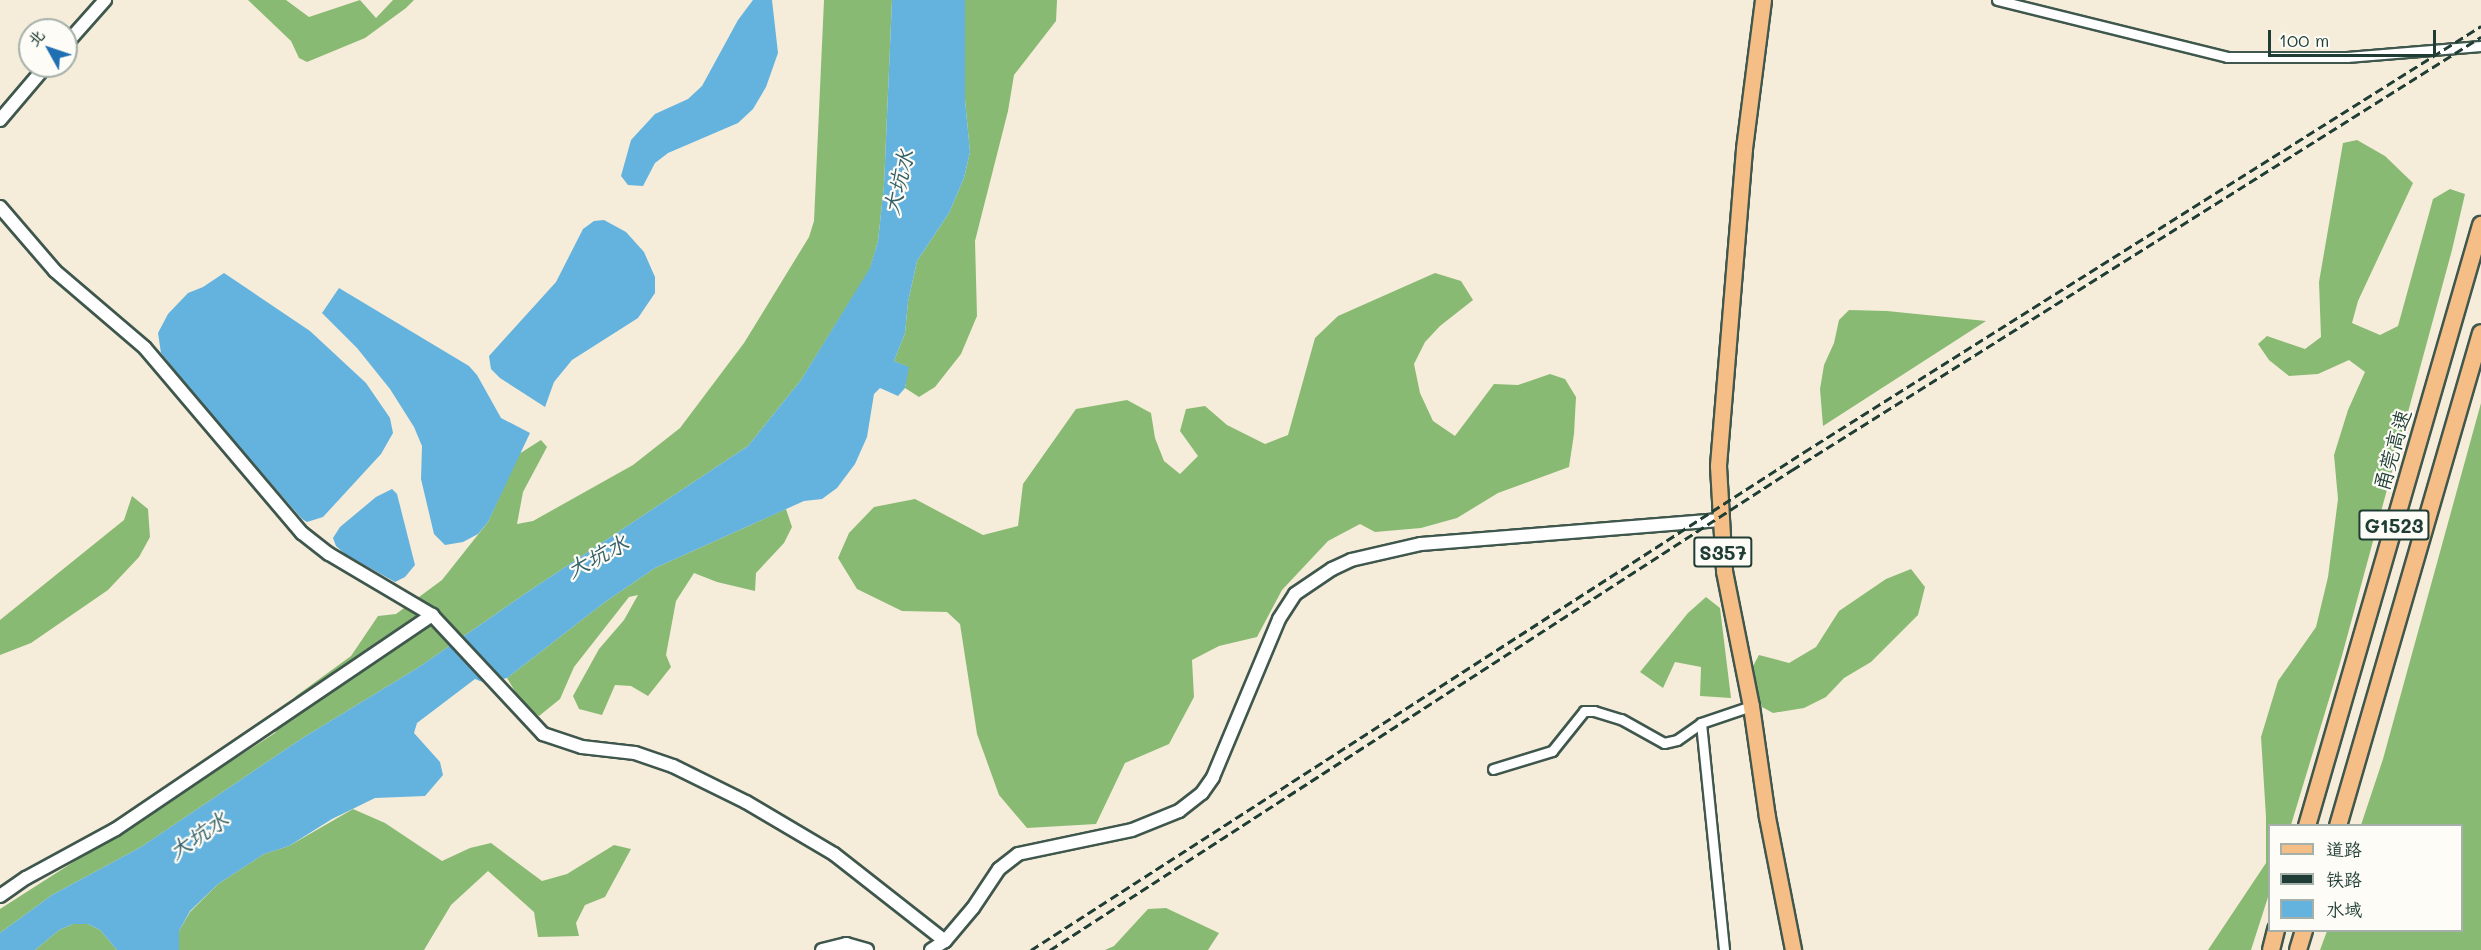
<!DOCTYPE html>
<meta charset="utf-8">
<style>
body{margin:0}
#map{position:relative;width:2481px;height:950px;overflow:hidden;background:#f5edda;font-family:Mali,"LXGW WenKai TC",sans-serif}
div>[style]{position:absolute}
.forest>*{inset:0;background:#89ba74}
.water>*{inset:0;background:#64b2de}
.roads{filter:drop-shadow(2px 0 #3f574d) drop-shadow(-2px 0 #3f574d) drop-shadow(0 2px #3f574d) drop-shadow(0 -2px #3f574d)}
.minor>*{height:9px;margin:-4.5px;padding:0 4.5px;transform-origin:4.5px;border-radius:4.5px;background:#fff}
.tertiary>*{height:12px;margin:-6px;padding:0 6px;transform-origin:6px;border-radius:6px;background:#fff}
.primary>*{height:15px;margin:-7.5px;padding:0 7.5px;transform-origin:7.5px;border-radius:7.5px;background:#f6be87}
.motorway>*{height:16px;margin:-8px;padding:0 8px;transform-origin:8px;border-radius:8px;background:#f6be87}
.rail>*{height:3px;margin-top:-1.5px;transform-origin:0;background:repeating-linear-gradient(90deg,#1f3d34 0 9px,transparent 0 13.5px)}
span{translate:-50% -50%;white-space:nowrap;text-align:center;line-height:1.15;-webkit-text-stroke:4.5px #fdfcf7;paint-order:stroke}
.shield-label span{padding:2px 4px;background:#fdfcf7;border:2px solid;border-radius:4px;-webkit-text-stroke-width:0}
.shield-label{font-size:20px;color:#1f3d34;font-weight:700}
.street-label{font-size:21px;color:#1f3d34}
.water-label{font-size:22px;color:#346067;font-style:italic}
.legend{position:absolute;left:2268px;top:824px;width:195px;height:108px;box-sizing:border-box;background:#fdfcf7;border:2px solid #a4b0a9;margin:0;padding:8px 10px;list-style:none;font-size:18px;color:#1f3d34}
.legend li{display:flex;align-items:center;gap:12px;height:30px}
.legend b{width:30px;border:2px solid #a4b0a9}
.north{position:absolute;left:18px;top:18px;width:60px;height:60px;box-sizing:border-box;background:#fdfcf7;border:2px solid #a4b0a9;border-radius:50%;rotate:310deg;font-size:16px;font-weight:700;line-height:24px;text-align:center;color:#1f3d34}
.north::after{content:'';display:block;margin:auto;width:21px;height:27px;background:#1f6fb2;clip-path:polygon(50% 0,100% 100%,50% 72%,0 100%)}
.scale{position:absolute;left:2268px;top:30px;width:168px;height:27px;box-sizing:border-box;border:3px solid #1f3d34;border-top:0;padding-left:8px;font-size:18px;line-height:21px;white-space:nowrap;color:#1f3d34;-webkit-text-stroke:4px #fdfcf7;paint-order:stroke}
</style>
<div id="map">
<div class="forest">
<i style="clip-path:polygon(248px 0,286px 0,309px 17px,360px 0,376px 18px,393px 0,414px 0,406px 8px,365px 38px,307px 62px,299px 58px,291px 41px)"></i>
<i style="clip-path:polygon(824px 0,892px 0,884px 185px,878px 241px,870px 269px,801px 380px,748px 446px,529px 591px,419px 667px,301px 739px,141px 847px,52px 895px,0 933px,0 909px,275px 733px,287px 707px,296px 696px,351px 656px,378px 616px,396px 614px,442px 580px,488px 522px,519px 454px,541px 440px,547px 447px,523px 492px,517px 524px,533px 521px,633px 465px,680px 428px,744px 343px,809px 237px,814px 221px)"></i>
<i style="clip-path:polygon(965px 0,1057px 0,1056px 21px,1014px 75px,1008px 111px,975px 241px,977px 316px,961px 354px,935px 387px,919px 397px,905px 388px,908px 367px,894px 361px,905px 333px,908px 302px,917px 261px,949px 213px,964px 178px,970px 152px,965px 100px)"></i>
<i style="clip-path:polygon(2357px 140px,2385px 156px,2413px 183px,2358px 301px,2352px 323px,2380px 335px,2398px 326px,2433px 199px,2450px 189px,2465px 194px,2452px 250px,2340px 663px,2291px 825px,2270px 826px,2269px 894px,2251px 950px,2208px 950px,2266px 863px,2266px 817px,2261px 737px,2278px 681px,2316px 627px,2328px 577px,2338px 499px,2334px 455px,2348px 410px,2365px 372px,2349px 360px,2318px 374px,2289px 376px,2269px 360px,2258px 344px,2267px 336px,2305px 349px,2321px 337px,2319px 282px,2343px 143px)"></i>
<i style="clip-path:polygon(1435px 273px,1461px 281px,1473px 300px,1440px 326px,1425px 342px,1414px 364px,1420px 393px,1433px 421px,1455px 436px,1494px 384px,1518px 385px,1550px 374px,1565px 379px,1576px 397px,1574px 434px,1569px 467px,1498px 493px,1457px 518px,1421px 528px,1375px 532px,1360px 524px,1328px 541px,1282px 590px,1257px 637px,1219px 646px,1192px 660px,1194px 697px,1169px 744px,1125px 763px,1096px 824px,1027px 828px,999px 795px,977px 734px,960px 624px,947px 612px,902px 611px,857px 589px,838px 558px,849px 533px,874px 507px,915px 499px,983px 535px,1018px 526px,1023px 484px,1076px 409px,1127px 400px,1151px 413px,1155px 438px,1164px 461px,1180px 474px,1198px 456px,1180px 431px,1186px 409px,1205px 406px,1227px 425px,1265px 444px,1288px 435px,1315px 338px,1338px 316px)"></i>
<i style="clip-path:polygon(1849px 310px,1887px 311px,1986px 321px,1823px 426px,1820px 389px,1824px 365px,1834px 343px,1839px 320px)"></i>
<i style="clip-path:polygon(2481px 403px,2481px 950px,2320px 950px,2327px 931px,2462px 930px,2462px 826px,2361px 825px,2383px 759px)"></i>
<i style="clip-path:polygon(132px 496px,148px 509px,150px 537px,139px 557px,108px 590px,31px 643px,0 655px,0 620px,124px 520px)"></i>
<i style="clip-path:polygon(786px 509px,792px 527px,784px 543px,756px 573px,755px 591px,717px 582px,694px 573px,676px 601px,666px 655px,671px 667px,648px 696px,631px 686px,615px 685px,602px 715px,579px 709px,573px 696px,599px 649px,624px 620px,638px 595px,629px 597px,574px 667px,560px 699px,539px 716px,522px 703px,507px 678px,605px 602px,655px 568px)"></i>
<i style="clip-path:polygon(1911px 569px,1925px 587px,1918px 615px,1871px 662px,1844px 678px,1826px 697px,1804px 708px,1773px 713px,1762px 707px,1753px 681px,1752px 668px,1759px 655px,1789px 663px,1816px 647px,1839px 611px,1886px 579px)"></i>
<i style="clip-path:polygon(1706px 597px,1720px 608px,1731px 698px,1700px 696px,1701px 667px,1675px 662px,1663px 688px,1640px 672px,1688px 613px)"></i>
<i style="clip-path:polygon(353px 809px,385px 823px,442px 861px,470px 848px,491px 843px,542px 881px,567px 874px,614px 845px,631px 849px,605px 897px,585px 905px,576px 923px,579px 936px,538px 937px,534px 912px,488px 871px,451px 905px,424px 950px,179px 950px,179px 931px,190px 912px,218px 884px,264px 854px,289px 846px)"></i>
<i style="clip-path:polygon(1166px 908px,1219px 933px,1208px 950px,1105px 950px,1114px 946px,1148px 909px)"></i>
<i style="clip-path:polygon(73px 924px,88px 924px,100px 930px,117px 950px,35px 950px,59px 930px)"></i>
</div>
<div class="water">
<i style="clip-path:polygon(753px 0,772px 0,778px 53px,766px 87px,753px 109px,738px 123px,668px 153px,655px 163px,643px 186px,628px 185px,621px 176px,631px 140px,655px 114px,688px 99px,702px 86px,738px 20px)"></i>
<i style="clip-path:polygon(892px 0,965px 0,965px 100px,970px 152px,964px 178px,949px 213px,917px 261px,908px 302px,905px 333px,894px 361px,909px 367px,905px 388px,898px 396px,880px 388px,874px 394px,867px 437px,855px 464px,837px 488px,822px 499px,804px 501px,655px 568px,605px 602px,507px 678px,485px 683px,475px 679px,417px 723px,414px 733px,440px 762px,443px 775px,425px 796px,375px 798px,332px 819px,289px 846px,264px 854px,218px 884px,190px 911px,179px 931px,179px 950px,117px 950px,100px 930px,88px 924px,73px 924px,59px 930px,35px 950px,0 950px,0 933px,52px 895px,141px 847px,301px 739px,419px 667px,529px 591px,748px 446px,801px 380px,870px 268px,878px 241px,884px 185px)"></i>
<i style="clip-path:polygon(604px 220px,626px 232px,644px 252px,655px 277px,655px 293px,638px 318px,572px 360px,554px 382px,545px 407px,500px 378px,491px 369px,489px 356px,556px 282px,583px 229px,594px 221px)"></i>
<i style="clip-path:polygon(224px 273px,310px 331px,366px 383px,390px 418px,393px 433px,381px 454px,323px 517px,307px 522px,302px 519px,197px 398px,161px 353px,158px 333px,168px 314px,188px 293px,203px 287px)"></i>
<i style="clip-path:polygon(339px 288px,469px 366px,477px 375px,501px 418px,530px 433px,488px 522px,478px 534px,463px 542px,445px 545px,434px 534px,421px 479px,422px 446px,414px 427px,390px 389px,357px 348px,322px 313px)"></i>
<i style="clip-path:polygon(392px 489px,397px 494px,415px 565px,405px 577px,395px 582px,345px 554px,336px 546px,333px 538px,340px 527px,376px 497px)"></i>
</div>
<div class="roads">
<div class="minor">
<i style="left:1997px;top:0;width:237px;rotate:13.9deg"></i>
<i style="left:2227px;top:57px;width:120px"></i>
<i style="left:2347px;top:57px;width:134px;rotate:-4.7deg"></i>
<i style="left:1701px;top:723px;width:228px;rotate:84.2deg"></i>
<i style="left:1493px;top:769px;width:62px;rotate:-17deg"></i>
<i style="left:1552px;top:751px;width:51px;rotate:-51.3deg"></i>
<i style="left:1584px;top:711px;width:10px"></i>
<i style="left:1594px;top:711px;width:28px;rotate:17deg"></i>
<i style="left:1621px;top:719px;width:49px;rotate:29.2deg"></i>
<i style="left:1664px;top:743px;width:13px;rotate:-13deg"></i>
<i style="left:1677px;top:740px;width:29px;rotate:-35deg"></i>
<i style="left:1701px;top:723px;width:53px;rotate:-18.8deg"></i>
</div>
<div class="tertiary">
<i style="left:66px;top:44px;width:59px;rotate:-48.4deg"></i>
<i style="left:0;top:120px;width:71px;rotate:-49.6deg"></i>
<i style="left:0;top:207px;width:84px;rotate:49.3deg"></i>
<i style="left:55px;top:271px;width:118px;rotate:40.5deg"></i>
<i style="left:145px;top:348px;width:243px;rotate:49.7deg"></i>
<i style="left:302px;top:533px;width:34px;rotate:38deg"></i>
<i style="left:329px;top:554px;width:120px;rotate:30.6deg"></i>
<i style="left:432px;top:615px;width:163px;rotate:47deg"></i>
<i style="left:543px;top:734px;width:41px;rotate:18.4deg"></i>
<i style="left:582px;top:747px;width:53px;rotate:6.5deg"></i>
<i style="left:635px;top:753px;width:40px;rotate:18.9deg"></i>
<i style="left:673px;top:766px;width:81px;rotate:26.3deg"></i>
<i style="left:746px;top:802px;width:102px;rotate:30.6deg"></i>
<i style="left:834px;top:854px;width:141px;rotate:38.1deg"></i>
<i style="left:0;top:896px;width:32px;rotate:-35deg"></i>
<i style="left:26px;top:878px;width:102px;rotate:-28.6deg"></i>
<i style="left:116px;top:829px;width:382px;rotate:-34.1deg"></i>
<i style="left:822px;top:950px;width:25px;rotate:-14deg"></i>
<i style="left:846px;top:944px;width:22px;rotate:16deg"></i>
<i style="left:931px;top:950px;width:17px;rotate:-33deg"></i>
<i style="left:945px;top:941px;width:43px;rotate:-49.7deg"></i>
<i style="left:973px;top:908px;width:47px;rotate:-56.3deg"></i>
<i style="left:999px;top:869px;width:24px;rotate:-38deg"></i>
<i style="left:1018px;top:854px;width:116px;rotate:-11.9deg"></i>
<i style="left:1132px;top:830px;width:51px;rotate:-22deg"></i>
<i style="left:1179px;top:811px;width:29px;rotate:-38deg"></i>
<i style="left:1202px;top:793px;width:19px;rotate:-55deg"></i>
<i style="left:1213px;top:777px;width:171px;rotate:-67.3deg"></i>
<i style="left:1279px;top:619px;width:30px;rotate:-57deg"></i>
<i style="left:1295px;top:594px;width:45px;rotate:-34deg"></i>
<i style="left:1332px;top:569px;width:21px;rotate:-25deg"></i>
<i style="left:1351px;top:560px;width:72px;rotate:-12.9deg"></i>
<i style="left:1421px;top:544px;width:300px;rotate:-4.6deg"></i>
</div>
<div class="primary">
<i style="left:1763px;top:0;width:150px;rotate:97.3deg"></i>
<i style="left:1744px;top:149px;width:318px;rotate:94.7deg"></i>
<i style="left:1718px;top:466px;width:105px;rotate:86.7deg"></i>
<i style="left:1724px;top:571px;width:138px;rotate:78.7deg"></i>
<i style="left:1751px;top:706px;width:112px;rotate:81.8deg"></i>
<i style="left:1767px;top:817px;width:136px;rotate:78.9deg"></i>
</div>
<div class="motorway">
<i style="left:2307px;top:826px;width:626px;rotate:-73.85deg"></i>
<i style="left:2338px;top:826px;width:513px;rotate:-73.82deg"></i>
<i style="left:2271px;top:950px;width:21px;rotate:-76deg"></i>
<i style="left:2298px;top:950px;width:21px;rotate:-73deg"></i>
</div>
</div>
<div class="rail">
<i style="left:1031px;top:950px;width:920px;rotate:-32.79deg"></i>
<i style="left:1804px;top:452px;width:800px;rotate:-32.18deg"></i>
<i style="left:1050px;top:950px;width:884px;rotate:-32.9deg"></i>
<i style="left:1792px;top:470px;width:814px;rotate:-32.15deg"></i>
</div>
<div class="shield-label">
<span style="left:2394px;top:525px">G1523</span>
<span style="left:1723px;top:552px">S357</span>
</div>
<div class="street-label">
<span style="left:2392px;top:450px;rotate:-74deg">甬莞高速</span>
</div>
<div class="water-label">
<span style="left:898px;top:182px;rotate:-76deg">大坑水</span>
<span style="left:597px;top:556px;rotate:-28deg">大坑水</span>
<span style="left:198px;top:835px;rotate:-34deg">大坑水</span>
</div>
<ul class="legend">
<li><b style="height:8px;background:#f6be87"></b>道路</li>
<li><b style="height:8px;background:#1f3d34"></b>铁路</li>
<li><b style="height:16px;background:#64b2de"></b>水域</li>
</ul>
<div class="north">北</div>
<div class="scale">100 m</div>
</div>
